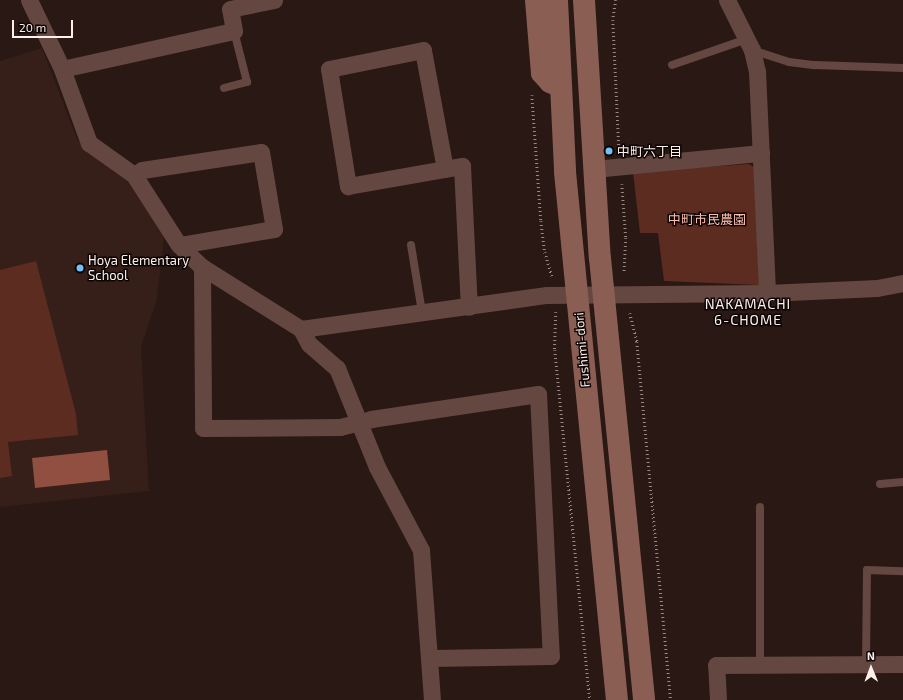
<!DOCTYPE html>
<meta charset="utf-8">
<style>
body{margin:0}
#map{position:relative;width:903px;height:700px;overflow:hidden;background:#291813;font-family:"Exo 2","Noto Sans JP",sans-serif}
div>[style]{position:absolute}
.built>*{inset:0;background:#361e19}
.green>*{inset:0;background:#5c2c21}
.water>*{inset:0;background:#904f40}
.path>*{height:2.5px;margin-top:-1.25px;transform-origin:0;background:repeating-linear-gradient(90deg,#978984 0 1px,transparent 0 4px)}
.lane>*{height:8px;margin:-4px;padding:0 4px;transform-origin:4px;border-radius:4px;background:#634740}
.street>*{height:17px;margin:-8.5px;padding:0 8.5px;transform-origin:8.5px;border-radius:8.5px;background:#634740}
.secondary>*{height:22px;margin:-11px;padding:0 11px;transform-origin:11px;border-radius:11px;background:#8a5e53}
.dots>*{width:11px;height:11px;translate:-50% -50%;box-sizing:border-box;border:2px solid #0c0504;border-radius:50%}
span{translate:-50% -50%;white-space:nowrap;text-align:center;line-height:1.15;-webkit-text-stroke:3px #0c0504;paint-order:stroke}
.poi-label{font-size:13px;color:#fcf0ec}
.left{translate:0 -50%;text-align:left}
.park-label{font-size:13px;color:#fbbfb0}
.street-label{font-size:13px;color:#fcf0ec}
.neighbourhood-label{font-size:14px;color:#fcf0ec;letter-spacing:1px}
.north{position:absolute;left:851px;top:648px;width:40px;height:40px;-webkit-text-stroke:3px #0c0504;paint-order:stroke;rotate:359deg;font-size:11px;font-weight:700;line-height:16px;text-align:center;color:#fcf0ec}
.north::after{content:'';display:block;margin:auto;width:14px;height:18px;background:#fcf0ec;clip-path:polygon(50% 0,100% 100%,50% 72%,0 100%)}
.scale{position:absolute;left:12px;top:20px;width:61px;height:18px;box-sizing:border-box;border:2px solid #fcf0ec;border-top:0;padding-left:5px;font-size:12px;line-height:14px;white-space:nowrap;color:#fcf0ec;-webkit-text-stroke:3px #0c0504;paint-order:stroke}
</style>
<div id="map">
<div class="built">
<i style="clip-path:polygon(42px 48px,77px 139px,128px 178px,164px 237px,157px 299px,141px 347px,149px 491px,0 507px,0 61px)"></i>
</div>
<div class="green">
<i style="clip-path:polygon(749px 164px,755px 168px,759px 285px,664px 281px,658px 233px,640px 233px,633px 172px)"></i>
<i style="clip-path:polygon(36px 261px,76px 414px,78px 435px,8px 442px,12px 476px,0 478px,0 270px)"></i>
</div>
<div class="water">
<i style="clip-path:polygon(107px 450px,110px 480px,35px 488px,32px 458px)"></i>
</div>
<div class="path">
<i style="left:616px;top:0;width:20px;rotate:99deg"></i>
<i style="left:613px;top:20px;width:129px;rotate:87.3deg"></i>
<i style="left:532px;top:95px;width:126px;rotate:85.9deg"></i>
<i style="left:541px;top:221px;width:31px;rotate:83deg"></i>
<i style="left:545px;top:252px;width:25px;rotate:74deg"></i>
<i style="left:622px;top:184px;width:54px;rotate:85.8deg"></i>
<i style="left:626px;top:238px;width:33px;rotate:93deg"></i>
<i style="left:556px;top:312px;width:38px;rotate:92deg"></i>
<i style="left:555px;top:350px;width:352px;rotate:84.3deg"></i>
<i style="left:630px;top:313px;width:30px;rotate:76deg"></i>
<i style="left:637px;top:342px;width:360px;rotate:84.6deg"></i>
</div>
<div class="lane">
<i style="left:752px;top:50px;width:39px;rotate:18deg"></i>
<i style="left:789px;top:62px;width:26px;rotate:7deg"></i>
<i style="left:815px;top:65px;width:88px;rotate:2deg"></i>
<i style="left:672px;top:65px;width:79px;rotate:-19.1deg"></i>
<i style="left:224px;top:88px;width:24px;rotate:-15deg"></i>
<i style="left:247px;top:82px;width:53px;rotate:-104.3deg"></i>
<i style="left:411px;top:245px;width:68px;rotate:80.7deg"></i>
<i style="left:880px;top:484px;width:23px;rotate:-5deg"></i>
<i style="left:760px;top:507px;width:157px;rotate:90deg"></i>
<i style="left:866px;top:664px;width:94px;rotate:-89.4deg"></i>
<i style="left:867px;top:570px;width:36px;rotate:2deg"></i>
</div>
<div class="street">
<i style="left:29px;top:0;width:76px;rotate:64.4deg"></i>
<i style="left:62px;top:69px;width:79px;rotate:70deg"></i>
<i style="left:89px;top:143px;width:55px;rotate:35.4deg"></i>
<i style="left:134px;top:175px;width:83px;rotate:57.3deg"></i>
<i style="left:179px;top:245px;width:32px;rotate:44deg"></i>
<i style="left:202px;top:267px;width:117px;rotate:32.1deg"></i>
<i style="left:301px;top:329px;width:17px;rotate:62deg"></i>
<i style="left:309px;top:344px;width:37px;rotate:41deg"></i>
<i style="left:337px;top:368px;width:107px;rotate:68deg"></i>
<i style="left:377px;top:467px;width:94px;rotate:62.1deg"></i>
<i style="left:421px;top:550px;width:150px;rotate:85.8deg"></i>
<i style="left:727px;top:0;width:56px;rotate:63.4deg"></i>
<i style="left:752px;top:50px;width:22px;rotate:77deg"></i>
<i style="left:757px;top:71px;width:222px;rotate:87.4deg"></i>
<i style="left:62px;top:69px;width:176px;rotate:-12.5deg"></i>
<i style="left:234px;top:31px;width:22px;rotate:-100deg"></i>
<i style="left:230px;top:9px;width:45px;rotate:-11.6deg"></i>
<i style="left:445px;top:169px;width:121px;rotate:-100.5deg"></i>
<i style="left:423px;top:50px;width:96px;rotate:168.6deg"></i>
<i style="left:329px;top:69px;width:119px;rotate:80.8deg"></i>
<i style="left:348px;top:186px;width:116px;rotate:-10deg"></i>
<i style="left:462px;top:166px;width:141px;rotate:87.2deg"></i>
<i style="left:594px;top:169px;width:168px;rotate:-5.5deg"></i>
<i style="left:134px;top:175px;width:9px;rotate:-32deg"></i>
<i style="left:142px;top:170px;width:120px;rotate:-8.6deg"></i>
<i style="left:261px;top:152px;width:78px;rotate:80.4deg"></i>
<i style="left:274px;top:229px;width:96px;rotate:170.4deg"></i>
<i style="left:202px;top:267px;width:161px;rotate:89.6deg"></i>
<i style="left:203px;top:428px;width:137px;rotate:-0.4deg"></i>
<i style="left:340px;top:427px;width:32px;rotate:-14deg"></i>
<i style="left:371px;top:419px;width:169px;rotate:-8.5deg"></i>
<i style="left:538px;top:394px;width:262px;rotate:87.2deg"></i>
<i style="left:551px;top:656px;width:122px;rotate:179.1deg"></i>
<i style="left:301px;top:329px;width:248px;rotate:-7.9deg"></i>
<i style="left:547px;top:295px;width:220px;rotate:-0.5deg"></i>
<i style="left:767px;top:293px;width:110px;rotate:-2.6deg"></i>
<i style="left:877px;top:288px;width:26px;rotate:-11deg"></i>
<i style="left:718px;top:700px;width:35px;rotate:-93deg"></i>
<i style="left:716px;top:665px;width:187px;rotate:-0.3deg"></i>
</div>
<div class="secondary">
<i style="left:536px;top:0;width:73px;rotate:85.3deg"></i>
<i style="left:542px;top:73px;width:12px;rotate:48deg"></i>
<i style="left:550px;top:82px;width:12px;rotate:24deg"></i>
<i style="left:557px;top:0;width:172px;rotate:87.3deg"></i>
<i style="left:565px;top:172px;width:531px;rotate:84.38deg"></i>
<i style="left:584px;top:0;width:258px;rotate:86.5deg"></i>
<i style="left:600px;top:258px;width:444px;rotate:84.3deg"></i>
</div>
<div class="dots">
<i style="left:609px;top:151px;background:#73c1f6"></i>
<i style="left:80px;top:268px;background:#73c1f6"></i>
</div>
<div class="poi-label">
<span class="left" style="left:617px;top:151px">中町六丁目</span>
<span class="left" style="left:88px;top:268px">Hoya Elementary<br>School</span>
</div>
<div class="park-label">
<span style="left:707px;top:219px">中町市民農園</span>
</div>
<div class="street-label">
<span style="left:582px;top:350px;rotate:-95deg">Fushimi-dori</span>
</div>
<div class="neighbourhood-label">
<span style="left:748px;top:312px">NAKAMACHI<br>6-CHOME</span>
</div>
<div class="north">N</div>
<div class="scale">20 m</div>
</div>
